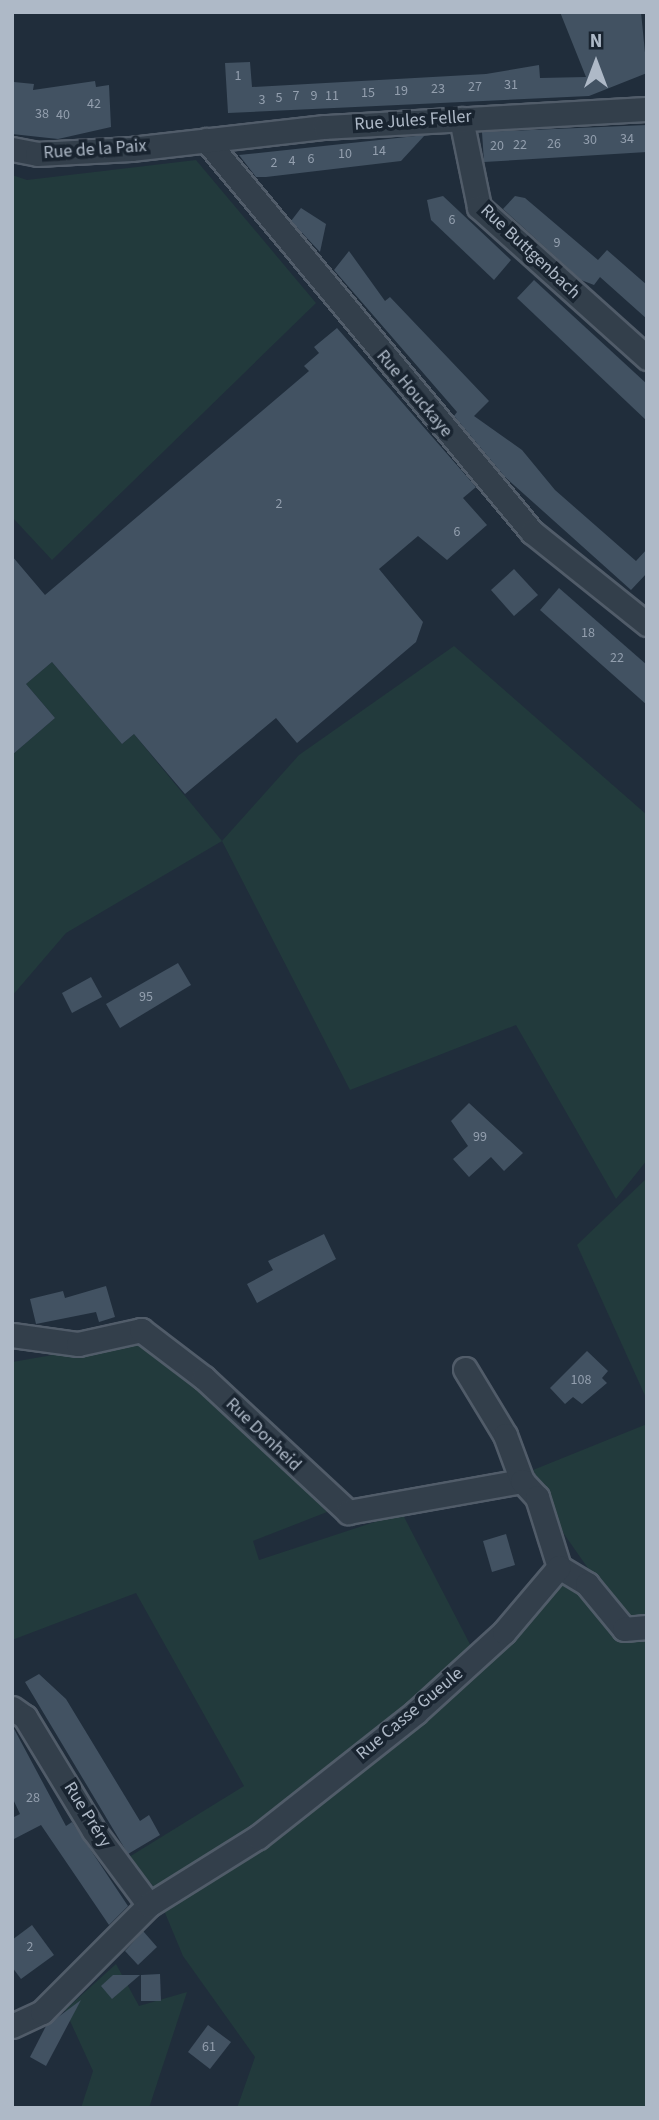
<!DOCTYPE html>
<meta charset="utf-8">
<style>
body{margin:0}
#map{position:relative;width:659px;height:2120px;overflow:hidden;background:#202d3b;font-family:"Source Sans 3",sans-serif}
div>[style]{position:absolute}
.green>*{inset:0;background:#223a3c}
.building>*{inset:0;background:#425262}
.roads{filter:drop-shadow(2px 0 #515c69) drop-shadow(-2px 0 #515c69) drop-shadow(0 2px #515c69) drop-shadow(0 -2px #515c69)}
.minor>*{height:23px;margin:-11.5px;padding:0 11.5px;transform-origin:11.5px;border-radius:11.5px;background:#333f4b}
span{translate:-50% -50%;white-space:nowrap;text-align:center;line-height:1.15;-webkit-text-stroke:7px #192430;paint-order:stroke}
.number-label{font-size:14px;color:#939fae}
.number-label span{-webkit-text-stroke-width:0}
.street-label{font-size:18px;color:#aeb9c7}
.frame{position:absolute;inset:0;border:14px solid #aeb9c7;pointer-events:none}
.north{position:absolute;left:561px;top:28px;width:70px;height:70px;-webkit-text-stroke:5px #192430;paint-order:stroke;rotate:0deg;font-size:19px;font-weight:700;line-height:28px;text-align:center;color:#aeb9c7}
.north::after{content:'';display:block;margin:auto;width:24px;height:32px;background:#aeb9c7;clip-path:polygon(50% 0,100% 100%,50% 72%,0 100%)}
</style>
<div id="map">
<div class="green">
<i style="clip-path:polygon(196px 160px,316px 303px,52px 560px,12px 517px,12px 175px,27px 180px)"></i>
<i style="clip-path:polygon(454px 646px,647px 815px,647px 1160px,616px 1199px,516px 1025px,350px 1090px,222px 841px,66px 933px,12px 996px,12px 755px,55px 718px,26px 684px,52px 662px,122px 744px,134px 734px,222px 841px,299px 755px)"></i>
<i style="clip-path:polygon(647px 1178px,647px 1400px,577px 1245px)"></i>
<i style="clip-path:polygon(140px 1340px,176px 1360px,327px 1512px,253px 1541px,259px 1560px,402px 1513px,474px 1652px,232px 1851px,154px 1887px,129px 1857px,244px 1786px,136px 1593px,12px 1640px,12px 1362px)"></i>
<i style="clip-path:polygon(647px 1424px,647px 2108px,237px 2108px,255px 2057px,183px 1956px,163px 1908px,280px 1835px,388px 1750px,513px 1638px,562px 1581px,625px 1621px,564px 1534px,533px 1470px)"></i>
<i style="clip-path:polygon(116px 1964px,139px 2006px,187px 1992px,149px 2108px,81px 2108px,93px 2071px,65px 2010px)"></i>
</div>
<div class="building">
<i style="clip-path:polygon(560px 12px,641px 12px,647px 73px,589px 96px,228px 113px,225px 63px,250px 62px,252px 87px,486px 74px,539px 65px,540px 78px,586px 77px)"></i>
<i style="clip-path:polygon(95px 81px,96px 87px,109px 85px,111px 127px,58px 139px,12px 134px,14px 82px,34px 84px,33px 90px)"></i>
<i style="clip-path:polygon(647px 125px,647px 152px,484px 162px,482px 132px)"></i>
<i style="clip-path:polygon(425px 135px,401px 161px,266px 177px,256px 177px,239px 155px)"></i>
<i style="clip-path:polygon(443px 196px,511px 260px,494px 280px,431px 220px,427px 200px)"></i>
<i style="clip-path:polygon(515px 196px,525px 198px,598px 260px,607px 250px,647px 285px,647px 319px,600px 277px,594px 285px,581px 280px,503px 209px)"></i>
<i style="clip-path:polygon(301px 208px,326px 224px,320px 252px,291px 221px)"></i>
<i style="clip-path:polygon(349px 251px,385px 301px,390px 297px,489px 401px,474px 416px,522px 450px,555px 490px,636px 561px,647px 549px,647px 573px,631px 590px,505px 477px,454px 416px,457px 412px,334px 270px)"></i>
<i style="clip-path:polygon(534px 280px,647px 384px,647px 421px,517px 298px)"></i>
<i style="clip-path:polygon(337px 328px,476px 487px,463px 498px,487px 525px,447px 560px,418px 536px,379px 569px,423px 622px,416px 642px,297px 743px,276px 718px,185px 794px,134px 734px,122px 744px,52px 662px,26px 684px,55px 718px,12px 755px,12px 556px,45px 595px,309px 371px,304px 366px,319px 353px,314px 347px)"></i>
<i style="clip-path:polygon(514px 569px,538px 595px,514px 616px,491px 590px)"></i>
<i style="clip-path:polygon(559px 588px,647px 665px,647px 705px,540px 610px)"></i>
<i style="clip-path:polygon(178px 963px,191px 985px,120px 1028px,106px 1004px)"></i>
<i style="clip-path:polygon(91px 977px,102px 997px,72px 1013px,62px 993px)"></i>
<i style="clip-path:polygon(469px 1103px,523px 1153px,504px 1171px,491px 1157px,469px 1177px,453px 1159px,468px 1146px,451px 1121px)"></i>
<i style="clip-path:polygon(324px 1234px,336px 1259px,257px 1303px,247px 1284px,273px 1270px,268px 1261px)"></i>
<i style="clip-path:polygon(106px 1286px,115px 1317px,99px 1322px,96px 1312px,36px 1324px,30px 1299px,63px 1291px,65px 1298px)"></i>
<i style="clip-path:polygon(587px 1351px,608px 1371px,602px 1378px,607px 1383px,582px 1404px,573px 1397px,565px 1404px,550px 1388px)"></i>
<i style="clip-path:polygon(506px 1534px,515px 1565px,492px 1572px,483px 1541px)"></i>
<i style="clip-path:polygon(39px 1674px,66px 1699px,140px 1821px,149px 1815px,160px 1835px,128px 1854px,25px 1682px)"></i>
<i style="clip-path:polygon(12px 1725px,66px 1826px,72px 1822px,128px 1906px,109px 1925px,41px 1825px,12px 1840px,12px 1818px,20px 1814px,12px 1797px)"></i>
<i style="clip-path:polygon(32px 1925px,54px 1955px,21px 1979px,12px 1967px,12px 1940px)"></i>
<i style="clip-path:polygon(143px 1931px,157px 1947px,138px 1965px,125px 1951px)"></i>
<i style="clip-path:polygon(160px 1974px,161px 2001px,141px 2001px,141px 1975px)"></i>
<i style="clip-path:polygon(113px 1975px,140px 1975px,112px 1999px,101px 1986px)"></i>
<i style="clip-path:polygon(81px 2000px,46px 2066px,30px 2057px,46px 2026px)"></i>
<i style="clip-path:polygon(208px 2025px,231px 2042px,210px 2069px,188px 2052px)"></i>
</div>
<div class="roads">
<div class="minor">
<i style="left:461px;top:119px;width:90px;rotate:78.4deg"></i>
<i style="left:479px;top:207px;width:226px;rotate:41.9deg"></i>
<i style="left:206px;top:140px;width:510px;rotate:50.25deg"></i>
<i style="left:532px;top:532px;width:147px;rotate:38.7deg"></i>
<i style="left:12px;top:149px;width:25px;rotate:11deg"></i>
<i style="left:37px;top:154px;width:94px;rotate:-3deg"></i>
<i style="left:131px;top:149px;width:195px;rotate:-6.5deg"></i>
<i style="left:325px;top:127px;width:323px;rotate:-3.2deg"></i>
<i style="left:12px;top:1335px;width:67px;rotate:7.8deg"></i>
<i style="left:78px;top:1344px;width:65px;rotate:-12.5deg"></i>
<i style="left:141px;top:1330px;width:79px;rotate:37.3deg"></i>
<i style="left:204px;top:1378px;width:197px;rotate:42.9deg"></i>
<i style="left:348px;top:1512px;width:177px;rotate:-10.1deg"></i>
<i style="left:465px;top:1369px;width:77px;rotate:58.8deg"></i>
<i style="left:505px;top:1435px;width:49px;rotate:69.7deg"></i>
<i style="left:522px;top:1481px;width:22px;rotate:47deg"></i>
<i style="left:537px;top:1497px;width:73px;rotate:72.6deg"></i>
<i style="left:559px;top:1567px;width:33px;rotate:31deg"></i>
<i style="left:587px;top:1584px;width:58px;rotate:50.6deg"></i>
<i style="left:624px;top:1629px;width:23px;rotate:-5deg"></i>
<i style="left:12px;top:1708px;width:16px;rotate:35deg"></i>
<i style="left:25px;top:1717px;width:133px;rotate:58.8deg"></i>
<i style="left:94px;top:1831px;width:92px;rotate:53.4deg"></i>
<i style="left:12px;top:2026px;width:33px;rotate:-25deg"></i>
<i style="left:42px;top:2012px;width:151px;rotate:-45deg"></i>
<i style="left:149px;top:1905px;width:128px;rotate:-32deg"></i>
<i style="left:258px;top:1837px;width:200px;rotate:-38.3deg"></i>
<i style="left:415px;top:1713px;width:120px;rotate:-42.3deg"></i>
<i style="left:504px;top:1632px;width:85px;rotate:-49.8deg"></i>
</div>
</div>
<div class="number-label">
<span style="left:238px;top:76px">1</span>
<span style="left:511px;top:85px">31</span>
<span style="left:475px;top:87px">27</span>
<span style="left:438px;top:89px">23</span>
<span style="left:401px;top:91px">19</span>
<span style="left:368px;top:93px">15</span>
<span style="left:296px;top:96px">7</span>
<span style="left:314px;top:96px">9</span>
<span style="left:332px;top:96px">11</span>
<span style="left:279px;top:98px">5</span>
<span style="left:262px;top:100px">3</span>
<span style="left:94px;top:104px">42</span>
<span style="left:42px;top:114px">38</span>
<span style="left:63px;top:115px">40</span>
<span style="left:627px;top:139px">34</span>
<span style="left:590px;top:140px">30</span>
<span style="left:554px;top:144px">26</span>
<span style="left:520px;top:145px">22</span>
<span style="left:497px;top:146px">20</span>
<span style="left:379px;top:151px">14</span>
<span style="left:345px;top:154px">10</span>
<span style="left:311px;top:159px">6</span>
<span style="left:292px;top:161px">4</span>
<span style="left:274px;top:163px">2</span>
<span style="left:452px;top:220px">6</span>
<span style="left:557px;top:243px">9</span>
<span style="left:279px;top:504px">2</span>
<span style="left:457px;top:532px">6</span>
<span style="left:588px;top:633px">18</span>
<span style="left:617px;top:658px">22</span>
<span style="left:146px;top:997px">95</span>
<span style="left:480px;top:1137px">99</span>
<span style="left:581px;top:1380px">108</span>
<span style="left:33px;top:1798px">28</span>
<span style="left:30px;top:1947px">2</span>
<span style="left:209px;top:2047px">61</span>
</div>
<div class="street-label">
<span style="left:413px;top:121px;rotate:-4deg">Rue Jules Feller</span>
<span style="left:95px;top:150px;rotate:-4deg">Rue de la Paix</span>
<span style="left:530px;top:252px;rotate:43deg">Rue Buttgenbach</span>
<span style="left:414px;top:394px;rotate:50deg">Rue Houckaye</span>
<span style="left:263px;top:1435px;rotate:44deg">Rue Donheid</span>
<span style="left:410px;top:1714px;rotate:-40deg">Rue Casse Gueule</span>
<span style="left:87px;top:1815px;rotate:58deg">Rue Préry</span>
</div>
<div class="frame"></div>
<div class="north">N</div>
</div>
